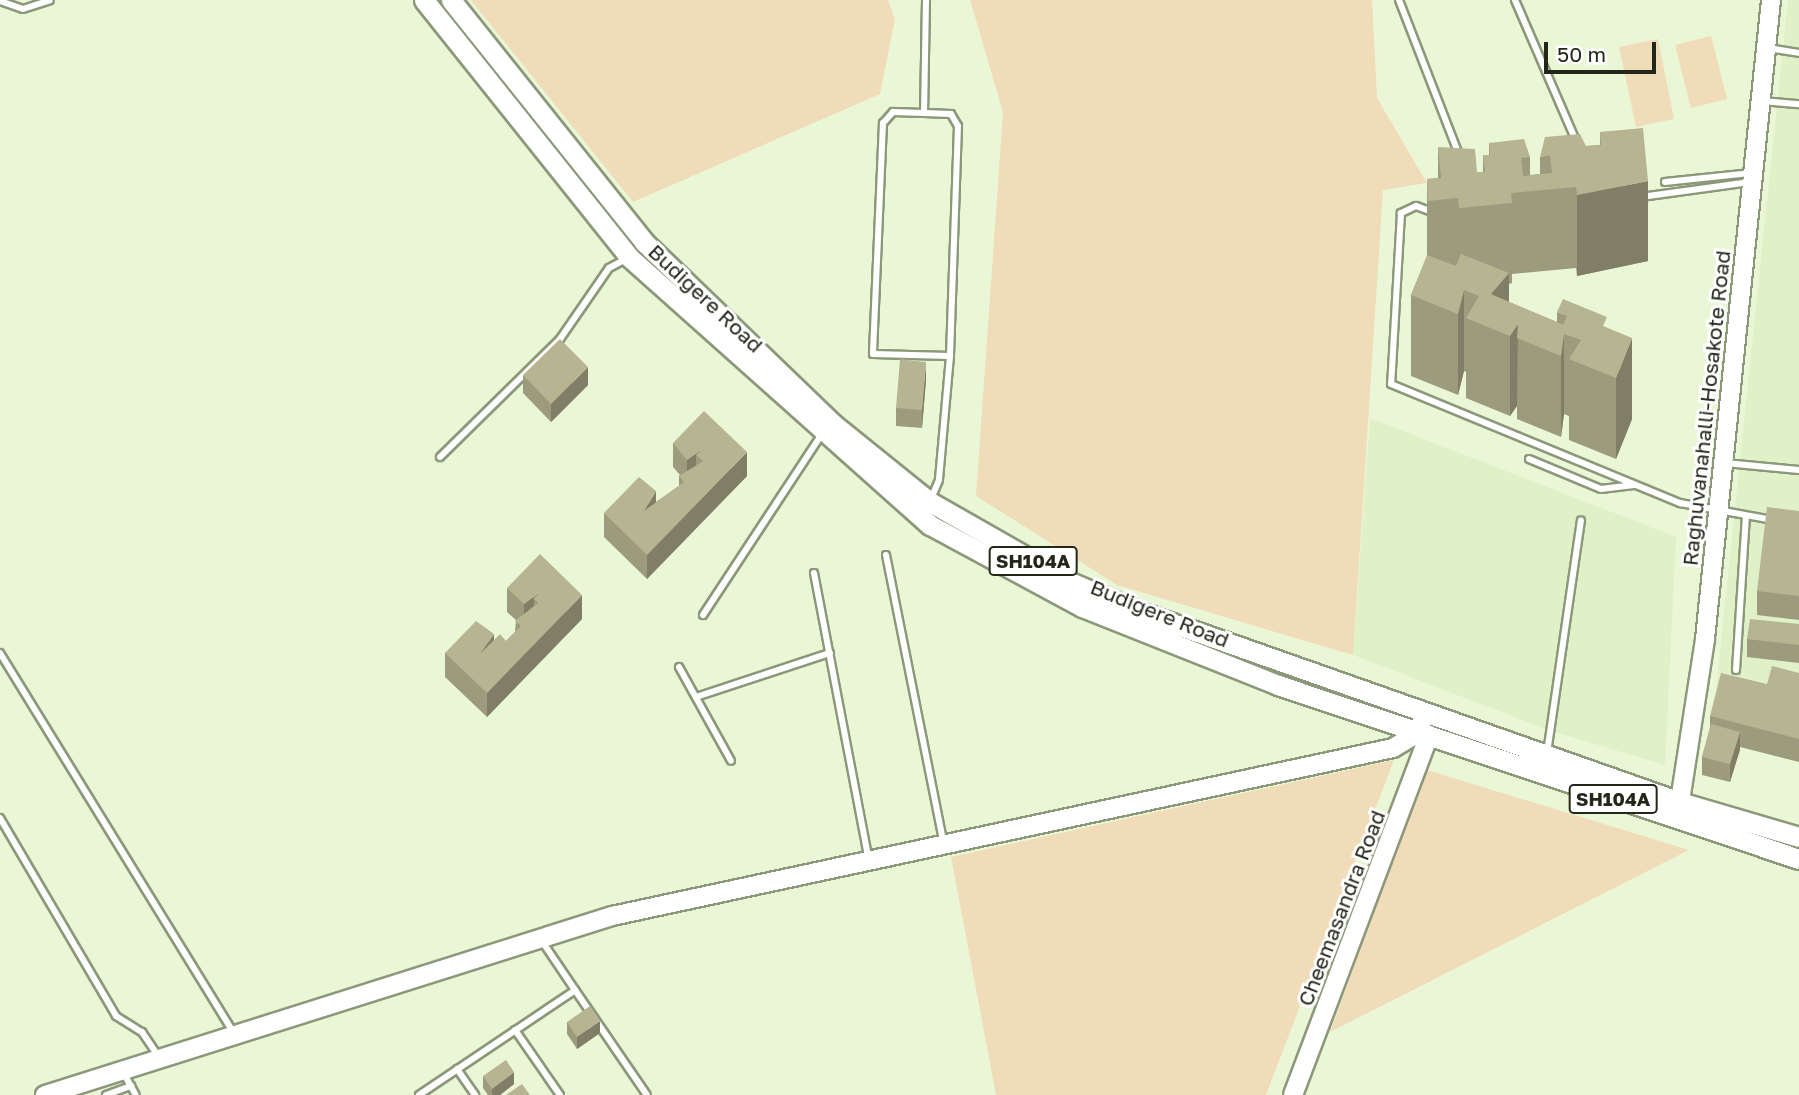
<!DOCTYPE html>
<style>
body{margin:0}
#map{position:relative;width:1799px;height:1095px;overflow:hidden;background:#eaf7d6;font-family:"Golos Text",sans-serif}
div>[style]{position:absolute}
.built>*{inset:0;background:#e0f1c8}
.green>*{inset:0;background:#f1dcb9}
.roads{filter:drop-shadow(2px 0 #8c987a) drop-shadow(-2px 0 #8c987a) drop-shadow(0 2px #8c987a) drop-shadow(0 -2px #8c987a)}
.lane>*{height:6px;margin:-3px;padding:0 3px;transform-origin:3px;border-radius:3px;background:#fff}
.secondary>*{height:18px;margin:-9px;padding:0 9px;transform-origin:9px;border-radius:9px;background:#fff}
.primary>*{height:19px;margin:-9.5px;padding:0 9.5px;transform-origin:9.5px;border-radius:9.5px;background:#fff}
.wall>*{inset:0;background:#9d9b7e}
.shaded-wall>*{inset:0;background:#807e66}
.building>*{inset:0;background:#b7b492}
span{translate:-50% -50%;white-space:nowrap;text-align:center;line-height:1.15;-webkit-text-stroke:6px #fff;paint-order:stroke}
.shield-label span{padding:2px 5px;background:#fff;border:2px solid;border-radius:5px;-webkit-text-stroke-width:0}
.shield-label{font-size:19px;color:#22271a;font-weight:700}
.street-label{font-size:21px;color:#22271a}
.scale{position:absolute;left:1544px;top:42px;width:112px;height:32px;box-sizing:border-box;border:4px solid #22271a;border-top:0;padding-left:9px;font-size:21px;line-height:24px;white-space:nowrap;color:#22271a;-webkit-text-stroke:5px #fff;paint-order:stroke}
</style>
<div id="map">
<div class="built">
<i style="clip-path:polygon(1788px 0,1799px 0,1799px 678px,1716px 690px)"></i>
<i style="clip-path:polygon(1370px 418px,1676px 537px,1665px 765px,1551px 731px,1353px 655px)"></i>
</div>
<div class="green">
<i style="clip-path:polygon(471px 0,888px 0,895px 19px,880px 94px,633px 202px)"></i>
<i style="clip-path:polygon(970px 0,1372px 0,1377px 98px,1427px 183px,1383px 190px,1353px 655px,1117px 585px,976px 496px,1003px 112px)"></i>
<i style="clip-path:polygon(1711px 36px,1727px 99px,1691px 108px,1675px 45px)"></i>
<i style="clip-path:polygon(1658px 39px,1674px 119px,1636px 127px,1619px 47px)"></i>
<i style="clip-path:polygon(1394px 760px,1266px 1095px,996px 1095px,951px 857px)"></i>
<i style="clip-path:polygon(1427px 770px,1689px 850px,1330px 1032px)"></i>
</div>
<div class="roads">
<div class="lane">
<i style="left:926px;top:0;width:113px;rotate:91deg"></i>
<i style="left:924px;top:113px;width:27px;rotate:2deg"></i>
<i style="left:951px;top:114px;width:14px;rotate:60deg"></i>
<i style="left:958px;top:126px;width:230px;rotate:92deg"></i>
<i style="left:950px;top:356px;width:124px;rotate:95.1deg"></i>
<i style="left:939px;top:480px;width:21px;rotate:113deg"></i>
<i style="left:1399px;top:0;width:166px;rotate:68.8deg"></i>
<i style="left:1515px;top:0;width:156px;rotate:66.6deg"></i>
<i style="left:0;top:1px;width:24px;rotate:19deg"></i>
<i style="left:23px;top:9px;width:28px;rotate:-18deg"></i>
<i style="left:1768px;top:48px;width:31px;rotate:9deg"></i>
<i style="left:1762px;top:101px;width:37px;rotate:5deg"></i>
<i style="left:924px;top:113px;width:31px;rotate:-178deg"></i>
<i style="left:893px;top:112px;width:15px;rotate:132deg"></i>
<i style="left:883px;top:123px;width:231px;rotate:92.5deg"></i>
<i style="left:873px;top:354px;width:77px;rotate:1.5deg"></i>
<i style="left:1665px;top:182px;width:85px;rotate:-6deg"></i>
<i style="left:1641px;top:197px;width:110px;rotate:-7.8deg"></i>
<i style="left:1432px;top:212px;width:17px;rotate:-159deg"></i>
<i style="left:1416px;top:206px;width:17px;rotate:155deg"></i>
<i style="left:1401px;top:213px;width:171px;rotate:93.3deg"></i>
<i style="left:1391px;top:384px;width:313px;rotate:22.4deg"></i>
<i style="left:1680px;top:503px;width:95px;rotate:10.4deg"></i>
<i style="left:440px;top:457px;width:168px;rotate:-44.5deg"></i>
<i style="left:560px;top:339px;width:86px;rotate:-55.4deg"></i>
<i style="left:609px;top:268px;width:21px;rotate:-28deg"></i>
<i style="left:1529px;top:459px;width:78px;rotate:22.6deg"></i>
<i style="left:1601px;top:489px;width:33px;rotate:-7deg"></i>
<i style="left:1725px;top:463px;width:74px;rotate:5.4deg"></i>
<i style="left:886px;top:555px;width:292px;rotate:78.7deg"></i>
<i style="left:814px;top:573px;width:292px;rotate:79.2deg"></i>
<i style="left:703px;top:615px;width:217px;rotate:-56.7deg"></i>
<i style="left:0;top:653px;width:446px;rotate:58.4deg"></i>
<i style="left:679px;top:667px;width:107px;rotate:61deg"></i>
<i style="left:1736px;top:670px;width:153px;rotate:-86.3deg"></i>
<i style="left:696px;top:697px;width:141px;rotate:-18.2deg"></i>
<i style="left:1547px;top:753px;width:235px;rotate:-81.7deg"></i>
<i style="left:0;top:818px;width:229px;rotate:59.6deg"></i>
<i style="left:116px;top:1016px;width:31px;rotate:32deg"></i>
<i style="left:142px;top:1032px;width:30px;rotate:56deg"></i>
<i style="left:575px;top:990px;width:127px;rotate:55.6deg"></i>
<i style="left:515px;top:1030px;width:79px;rotate:55.3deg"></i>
<i style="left:457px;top:1069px;width:32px;rotate:55deg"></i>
<i style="left:123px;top:1072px;width:26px;rotate:61deg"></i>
<i style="left:106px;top:1095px;width:27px;rotate:-20deg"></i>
<i style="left:419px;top:1095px;width:188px;rotate:-33.9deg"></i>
<i style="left:575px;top:990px;width:59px;rotate:-124deg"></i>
</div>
<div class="secondary">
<i style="left:1678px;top:814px;width:177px;rotate:-81.2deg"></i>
<i style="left:1705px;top:639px;width:642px;rotate:-84.1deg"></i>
<i style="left:45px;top:1095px;width:595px;rotate:-17.52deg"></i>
<i style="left:612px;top:916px;width:799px;rotate:-12.14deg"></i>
<i style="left:1393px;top:748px;width:29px;rotate:-31deg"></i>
<i style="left:1418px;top:733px;width:21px;rotate:-71deg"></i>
<i style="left:1293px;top:1095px;width:385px;rotate:-69.3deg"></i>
</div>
<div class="primary">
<i style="left:424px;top:0;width:329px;rotate:51.4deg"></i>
<i style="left:629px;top:257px;width:403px;rotate:41.7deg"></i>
<i style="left:930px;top:525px;width:173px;rotate:28.3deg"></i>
<i style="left:1082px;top:607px;width:211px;rotate:21.7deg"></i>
<i style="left:1278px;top:685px;width:549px;rotate:18.47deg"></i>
<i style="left:451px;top:0;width:310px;rotate:51.4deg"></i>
<i style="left:644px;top:242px;width:261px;rotate:43.9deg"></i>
<i style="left:832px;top:423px;width:126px;rotate:38.9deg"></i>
<i style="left:930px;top:502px;width:161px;rotate:29.7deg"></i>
<i style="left:1070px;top:582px;width:74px;rotate:23.1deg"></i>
<i style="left:1138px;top:611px;width:575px;rotate:19.41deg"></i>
<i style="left:1680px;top:802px;width:124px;rotate:16.4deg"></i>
</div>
</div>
<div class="wall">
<i style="clip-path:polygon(1600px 132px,1648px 261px,1577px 276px,1576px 268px,1512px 274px,1512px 283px,1509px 284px,1509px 302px,1557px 322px,1557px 312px,1607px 328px,1632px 419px,1616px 459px,1569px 440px,1569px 416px,1564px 414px,1561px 437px,1517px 419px,1517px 406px,1510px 416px,1466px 398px,1466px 372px,1464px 371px,1458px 395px,1411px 376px,1411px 295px,1427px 257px,1427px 179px,1438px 178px,1438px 147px,1477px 172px,1483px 172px,1483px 155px,1489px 155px,1489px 143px,1530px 157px,1530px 175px,1540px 174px,1540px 157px,1586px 146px,1600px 145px)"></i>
<i style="clip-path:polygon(523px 375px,588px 385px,551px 422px,523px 393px)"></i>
<i style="clip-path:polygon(926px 380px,922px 428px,896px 426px,896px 408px)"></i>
<i style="clip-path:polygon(673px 443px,747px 476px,647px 579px,604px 537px,604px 513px,656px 502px,679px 486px,679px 476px,680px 475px,673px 467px)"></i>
<i style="clip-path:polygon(1799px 511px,1799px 620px,1757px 615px,1757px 591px)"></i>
<i style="clip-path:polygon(507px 588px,582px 619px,487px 717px,445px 677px,445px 653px,494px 640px,506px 641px,515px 632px,516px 620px,507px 612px)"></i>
<i style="clip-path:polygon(1799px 624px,1799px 663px,1747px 657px,1747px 639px)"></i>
<i style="clip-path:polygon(1799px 673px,1799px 762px,1740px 747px,1730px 782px,1702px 775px,1702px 757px,1710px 728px,1710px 716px,1767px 684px)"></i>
<i style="clip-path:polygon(567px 1022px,600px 1033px,577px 1049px,567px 1034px)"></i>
<i style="clip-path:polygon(483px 1076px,514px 1084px,500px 1095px,488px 1095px,483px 1088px)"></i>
</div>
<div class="shaded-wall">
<i style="clip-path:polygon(1648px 181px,1648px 261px,1577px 276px,1577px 195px)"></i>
<i style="clip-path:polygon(1509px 273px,1509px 335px,1491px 294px)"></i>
<i style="clip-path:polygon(1464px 290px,1464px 371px,1458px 395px,1458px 314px)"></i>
<i style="clip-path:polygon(1518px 324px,1517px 406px,1510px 416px,1510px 336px)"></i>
<i style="clip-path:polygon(1564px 334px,1564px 414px,1561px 437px,1561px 356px)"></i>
<i style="clip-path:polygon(1632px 338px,1632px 419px,1616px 459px,1616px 378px)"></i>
<i style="clip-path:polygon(926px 362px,926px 380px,922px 428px,922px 410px)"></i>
<i style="clip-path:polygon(588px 367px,588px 385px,551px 422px,551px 404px)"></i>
<i style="clip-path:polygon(704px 448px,703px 461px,696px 455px,696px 477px,687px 484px,687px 460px)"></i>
<i style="clip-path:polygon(747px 452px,747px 476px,647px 579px,647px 555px)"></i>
<i style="clip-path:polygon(656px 491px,656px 514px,644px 511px)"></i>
<i style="clip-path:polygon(540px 592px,538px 603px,534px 598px,534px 620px,524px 628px,524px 604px)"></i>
<i style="clip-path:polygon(582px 595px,582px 619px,487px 717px,487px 693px)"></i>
<i style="clip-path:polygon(494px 634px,494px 658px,480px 654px)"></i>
<i style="clip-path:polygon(1740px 732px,1740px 750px,1730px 782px,1730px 764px)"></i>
<i style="clip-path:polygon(600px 1021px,600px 1033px,577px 1049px,577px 1037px)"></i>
<i style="clip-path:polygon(514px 1072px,514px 1084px,500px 1095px,492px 1095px,492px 1089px)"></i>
</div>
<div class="building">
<i style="clip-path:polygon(1643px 128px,1648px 181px,1577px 195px,1576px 187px,1511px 193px,1512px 203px,1459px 208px,1458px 198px,1428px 201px,1427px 179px,1441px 178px,1438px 147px,1475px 149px,1477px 172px,1485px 172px,1483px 155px,1490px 155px,1489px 143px,1524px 139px,1530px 157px,1521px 158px,1523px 176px,1552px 173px,1550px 155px,1540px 157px,1545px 137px,1580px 134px,1586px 146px,1601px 145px,1600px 132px)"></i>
<i style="clip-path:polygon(1461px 254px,1509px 273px,1491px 294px,1563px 325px,1567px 316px,1557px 312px,1563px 299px,1607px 317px,1603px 326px,1632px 338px,1616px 378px,1569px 359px,1581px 340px,1564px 334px,1561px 356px,1517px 338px,1518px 324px,1510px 336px,1466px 318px,1479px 296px,1464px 290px,1458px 314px,1411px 295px,1427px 255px,1456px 266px)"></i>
<i style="clip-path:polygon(560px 339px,588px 367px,551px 404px,523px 375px)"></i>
<i style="clip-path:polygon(900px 359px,926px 362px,922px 410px,896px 408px)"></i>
<i style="clip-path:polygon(704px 411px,747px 452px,647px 555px,604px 513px,639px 477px,656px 491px,644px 511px,684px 482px,679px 476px,703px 461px,696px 455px,704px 448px,687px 460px,673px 443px)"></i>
<i style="clip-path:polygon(1767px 507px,1799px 511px,1799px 596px,1757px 591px)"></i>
<i style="clip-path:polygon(540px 554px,582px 595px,487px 693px,445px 653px,476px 621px,494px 634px,480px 654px,500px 634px,506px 641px,521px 626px,515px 621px,538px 603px,534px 598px,540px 592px,524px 604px,507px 588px)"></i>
<i style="clip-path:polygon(1750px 619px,1799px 624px,1799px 645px,1747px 639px)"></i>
<i style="clip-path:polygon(1772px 666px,1799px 673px,1799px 739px,1710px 716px,1721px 673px,1767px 684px)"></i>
<i style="clip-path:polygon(1711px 724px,1740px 732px,1730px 764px,1702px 757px)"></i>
<i style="clip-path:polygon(590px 1006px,600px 1021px,577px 1037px,567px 1022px)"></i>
<i style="clip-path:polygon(506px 1060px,514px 1072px,492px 1089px,483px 1076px)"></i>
<i style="clip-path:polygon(522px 1084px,530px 1095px,506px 1095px)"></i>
</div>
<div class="shield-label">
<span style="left:1033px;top:561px">SH104A</span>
<span style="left:1613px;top:799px">SH104A</span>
</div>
<div class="street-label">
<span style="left:706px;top:298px;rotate:43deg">Budigere Road</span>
<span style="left:1706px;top:408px;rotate:-84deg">Raghuvanahalli-Hosakote Road</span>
<span style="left:1160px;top:613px;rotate:22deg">Budigere Road</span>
<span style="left:1341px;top:908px;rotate:-69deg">Cheemasandra Road</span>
</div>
<div class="scale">50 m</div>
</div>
